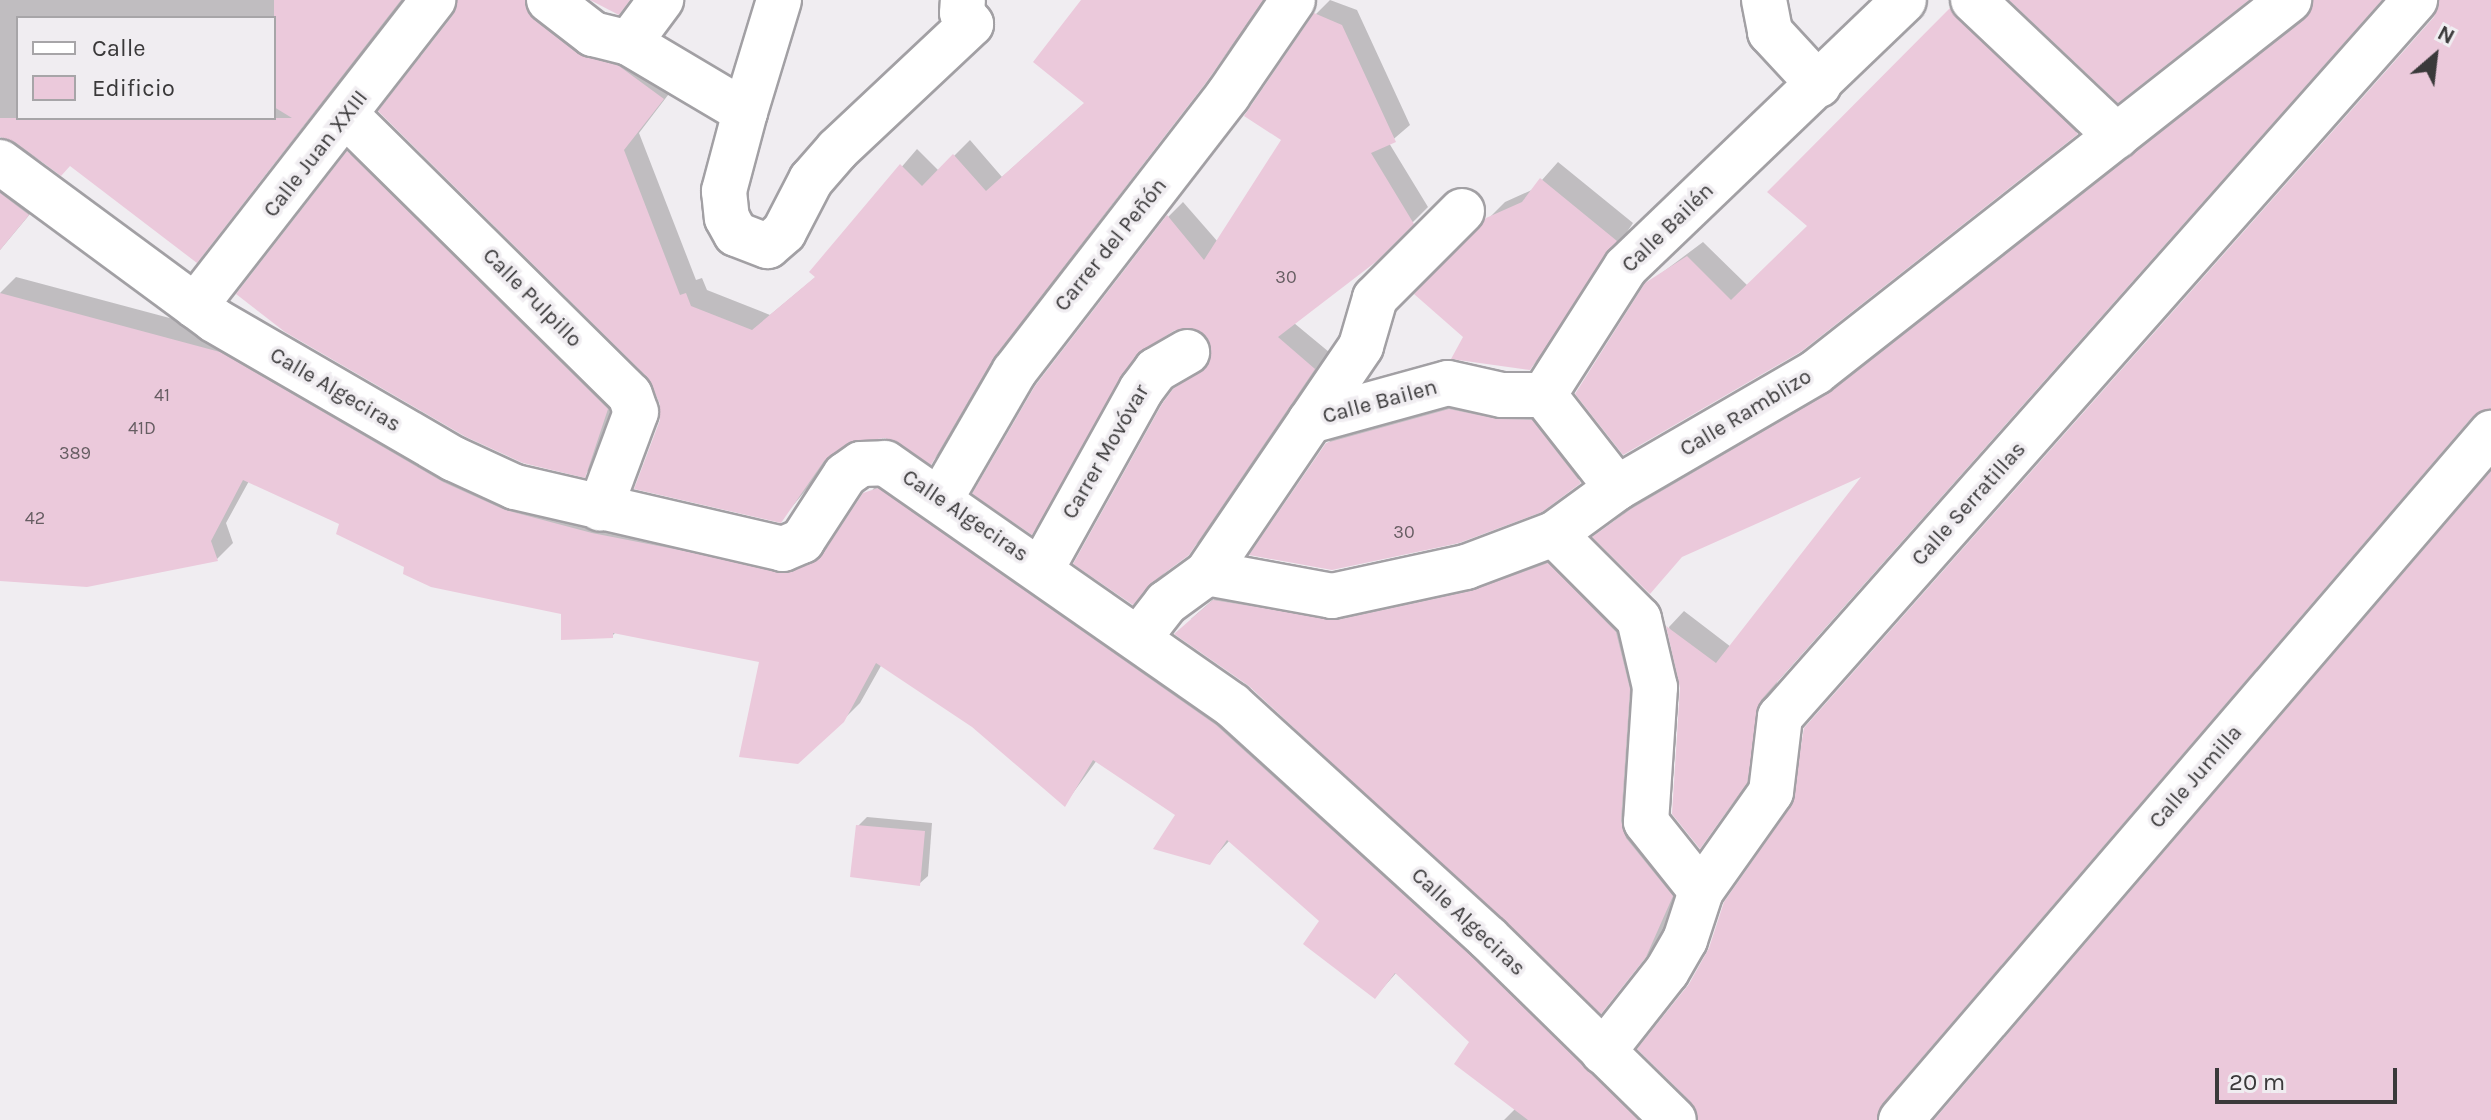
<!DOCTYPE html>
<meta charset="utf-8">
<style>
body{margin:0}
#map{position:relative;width:2491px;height:1120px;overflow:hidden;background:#f0edf1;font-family:Karla,sans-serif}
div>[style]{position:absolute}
.shadow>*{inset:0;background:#0003}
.building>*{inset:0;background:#ebc9db}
.roads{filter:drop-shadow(2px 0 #a2a0a4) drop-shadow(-2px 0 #a2a0a4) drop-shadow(0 2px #a2a0a4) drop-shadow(0 -2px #a2a0a4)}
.minor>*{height:44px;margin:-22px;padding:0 22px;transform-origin:22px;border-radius:22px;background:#fff}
span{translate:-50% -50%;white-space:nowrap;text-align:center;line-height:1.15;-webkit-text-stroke:7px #f0edf1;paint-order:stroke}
.number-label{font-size:18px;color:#665d62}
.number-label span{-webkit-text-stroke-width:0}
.street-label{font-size:22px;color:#3a393a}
.legend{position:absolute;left:16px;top:16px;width:260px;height:104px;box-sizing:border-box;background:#f0edf1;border:2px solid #a7a5a8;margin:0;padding:10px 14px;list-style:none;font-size:24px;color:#3a393a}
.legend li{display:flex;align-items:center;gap:16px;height:40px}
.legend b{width:40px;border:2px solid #a7a5a8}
.north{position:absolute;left:2395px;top:16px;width:80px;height:80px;-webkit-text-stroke:6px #f0edf1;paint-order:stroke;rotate:28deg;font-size:22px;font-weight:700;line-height:32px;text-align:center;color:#3a393a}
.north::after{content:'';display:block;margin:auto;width:28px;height:36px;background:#3a393a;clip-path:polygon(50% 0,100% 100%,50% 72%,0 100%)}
.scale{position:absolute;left:2215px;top:1068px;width:182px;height:36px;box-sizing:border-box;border:4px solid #3a393a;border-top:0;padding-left:10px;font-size:24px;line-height:28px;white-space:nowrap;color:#3a393a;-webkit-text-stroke:6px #f0edf1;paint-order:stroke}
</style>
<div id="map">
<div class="shadow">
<i style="clip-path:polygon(evenodd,0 0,404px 0,197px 260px,70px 164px,61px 173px,0 136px,0 0,18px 18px,274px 18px,274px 118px,18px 118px,18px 18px)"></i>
<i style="clip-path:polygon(468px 0,550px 0,678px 82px,639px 133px,696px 280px,702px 278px,707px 290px,770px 315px,817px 276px,812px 272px,917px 149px,939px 171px,970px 140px,1002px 177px,1086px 102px,1084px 0,1267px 0,1010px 339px,947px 446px,931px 462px,885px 436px,847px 441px,780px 521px,662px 420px,662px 403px)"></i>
<i style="clip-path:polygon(1330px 0,1357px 10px,1410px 125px,1389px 143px,1428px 207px,1375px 260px,1294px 323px,1329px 352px,1204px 537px,1132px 603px,1174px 390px,1211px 360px,1211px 339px,1201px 329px,1175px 328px,1146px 346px,1047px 517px,1032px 532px,1168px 217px,1183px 202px,1218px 242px,1283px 140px,1316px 14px)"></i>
<i style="clip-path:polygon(1961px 0,2092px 118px,2077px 132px,1801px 350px,1647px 284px,1703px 242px,1748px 286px,1810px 226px,1770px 192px)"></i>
<i style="clip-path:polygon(2313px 0,2381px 0,1777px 682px,1762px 765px,1700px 846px,1682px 688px,1669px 627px,1684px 611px,1731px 647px,1867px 472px,1595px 537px,1649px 493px,1850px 376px,2314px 6px)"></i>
<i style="clip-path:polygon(2450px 0,2491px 0,2491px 408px,2475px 413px,1898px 1085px,1893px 1110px,1900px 1120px,1698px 1120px,1700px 1112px,1640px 1049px)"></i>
<i style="clip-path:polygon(365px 136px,625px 394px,601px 458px,584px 475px,239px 293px)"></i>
<i style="clip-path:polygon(0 158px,45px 196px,0 250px)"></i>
<i style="clip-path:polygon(1558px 162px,1633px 223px,1547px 351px,1530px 368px,1466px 337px,1487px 220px,1505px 202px,1534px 189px)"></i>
<i style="clip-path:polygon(16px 277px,237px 336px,458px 465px,811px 556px,832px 545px,882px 477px,1233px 708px,1676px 1120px,1504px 1120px,1516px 1108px,1472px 1042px,1397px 972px,1375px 997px,1322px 921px,1230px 840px,1209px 863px,1178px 814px,1097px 760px,1065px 804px,973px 726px,882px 664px,860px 703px,843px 720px,761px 660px,616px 632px,612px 636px,563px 612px,406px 566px,341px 523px,249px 481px,226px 523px,233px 543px,217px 559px,0 571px,0 293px)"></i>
<i style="clip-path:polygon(1465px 394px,1547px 405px,1595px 466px,1541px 510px,1327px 444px,1343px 428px)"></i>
<i style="clip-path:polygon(1564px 549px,1631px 616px,1644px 673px,1636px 805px,1687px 880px,1661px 939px,1601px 1011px,1191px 619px,1230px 585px)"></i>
<i style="clip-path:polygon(867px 817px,932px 823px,928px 876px,919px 884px,858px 826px)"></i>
</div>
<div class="building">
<i style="clip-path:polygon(274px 0,401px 0,197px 263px,70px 166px,61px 176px,15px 142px,0 137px,0 118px,292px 118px,274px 107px)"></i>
<i style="clip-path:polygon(457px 0,525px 0,533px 19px,578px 54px,619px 66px,664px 99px,624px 150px,680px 295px,686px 293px,691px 306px,752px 330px,815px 277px,809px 272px,900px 164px,922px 186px,953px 154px,986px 191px,1084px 103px,1033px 62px,1081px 0,1263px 0,1208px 80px,994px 357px,931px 465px,885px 438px,848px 443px,824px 461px,781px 523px,634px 489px,660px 420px,660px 404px,648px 378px,378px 111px,453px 15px)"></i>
<i style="clip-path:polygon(590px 0,630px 0,619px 15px)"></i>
<i style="clip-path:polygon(2009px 0,2249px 0,2118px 103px)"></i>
<i style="clip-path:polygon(2313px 0,2382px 0,1761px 700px,1747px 783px,1700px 849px,1672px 814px,1680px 688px,1666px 626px,1716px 663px,1861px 477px,1682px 557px,1650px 594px,1592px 537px,1631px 509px,1831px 392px,2304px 20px)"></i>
<i style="clip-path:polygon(2439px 0,2491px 0,2491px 409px,2472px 417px,1882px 1104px,1877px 1120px,1698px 1120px,1691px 1102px,1637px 1049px,1689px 984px,1709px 948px,1724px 902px,1791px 806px,1804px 728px,2434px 17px)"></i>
<i style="clip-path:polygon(1950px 8px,2078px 134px,1802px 351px,1623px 455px,1575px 394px,1645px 283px,1687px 256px,1731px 300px,1807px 226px,1767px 192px)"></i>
<i style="clip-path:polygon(1314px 13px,1342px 25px,1396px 142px,1371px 153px,1414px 224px,1377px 261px,1278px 337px,1315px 369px,1189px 555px,1151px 583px,1133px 605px,1073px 564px,1162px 404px,1173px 389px,1209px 364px,1209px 340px,1200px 331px,1175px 330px,1136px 355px,1032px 535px,972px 494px,1035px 386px,1167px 215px,1204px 260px,1281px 140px,1244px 116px)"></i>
<i style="clip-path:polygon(347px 151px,608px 409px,585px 478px,523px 463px,466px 437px,285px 332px,236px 294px)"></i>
<i style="clip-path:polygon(1540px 178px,1617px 241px,1530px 370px,1451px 359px,1463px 337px,1414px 294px,1486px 218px,1522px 202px)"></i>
<i style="clip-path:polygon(0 193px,29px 215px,0 250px)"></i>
<i style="clip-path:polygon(0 293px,220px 352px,443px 482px,505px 510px,592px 533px,792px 572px,822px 555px,863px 493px,878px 488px,1216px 725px,1471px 956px,1638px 1120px,1528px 1120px,1454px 1064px,1469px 1042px,1395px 973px,1375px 999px,1303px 944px,1319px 921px,1227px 840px,1210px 865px,1153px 849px,1175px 815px,1093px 760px,1065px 807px,972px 727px,876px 663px,844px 722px,798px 764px,739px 757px,759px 662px,613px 633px,613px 638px,561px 640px,561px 614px,431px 587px,403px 574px,404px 567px,336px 534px,339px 524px,243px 480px,211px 541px,218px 561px,87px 587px,0 581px)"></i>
<i style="clip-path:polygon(1449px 409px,1497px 419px,1532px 420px,1581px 483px,1542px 512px,1459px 543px,1332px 570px,1249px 555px,1326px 443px)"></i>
<i style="clip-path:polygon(2491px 471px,2491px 1120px,1934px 1120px)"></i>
<i style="clip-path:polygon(1548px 563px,1616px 632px,1630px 689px,1621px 821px,1626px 838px,1673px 896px,1646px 957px,1601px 1014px,1249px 686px,1174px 634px,1213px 600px,1337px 620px,1471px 591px)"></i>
<i style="clip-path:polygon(856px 825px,925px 831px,920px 886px,850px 877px)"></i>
</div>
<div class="roads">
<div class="minor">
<i style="left:549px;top:0;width:56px;rotate:37.7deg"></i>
<i style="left:593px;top:34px;width:37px;rotate:14deg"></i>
<i style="left:629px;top:43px;width:54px;rotate:-53.3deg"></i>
<i style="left:1764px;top:0;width:33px;rotate:79deg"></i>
<i style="left:1770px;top:32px;width:72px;rotate:47.2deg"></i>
<i style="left:1973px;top:0;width:198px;rotate:43.4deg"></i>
<i style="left:629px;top:43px;width:135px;rotate:30.7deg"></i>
<i style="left:745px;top:112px;width:117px;rotate:-73.1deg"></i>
<i style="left:745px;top:112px;width:82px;rotate:104.9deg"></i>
<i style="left:724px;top:191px;width:27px;rotate:84deg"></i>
<i style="left:727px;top:218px;width:18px;rotate:61deg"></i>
<i style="left:736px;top:234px;width:34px;rotate:21deg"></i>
<i style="left:768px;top:246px;width:21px;rotate:-41deg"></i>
<i style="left:784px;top:232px;width:59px;rotate:-62.6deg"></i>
<i style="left:811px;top:180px;width:40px;rotate:-49deg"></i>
<i style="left:837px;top:150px;width:184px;rotate:-43.2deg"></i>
<i style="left:971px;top:24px;width:14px;rotate:-129deg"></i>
<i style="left:962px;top:13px;width:13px;rotate:-86deg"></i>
<i style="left:347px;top:116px;width:397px;rotate:44.6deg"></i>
<i style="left:630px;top:395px;width:18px;rotate:71deg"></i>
<i style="left:636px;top:412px;width:103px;rotate:110.4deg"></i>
<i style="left:0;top:162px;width:266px;rotate:36.4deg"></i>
<i style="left:214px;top:320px;width:277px;rotate:30.1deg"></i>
<i style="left:454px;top:459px;width:67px;rotate:24.7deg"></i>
<i style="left:515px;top:487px;width:275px;rotate:13deg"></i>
<i style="left:783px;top:549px;width:21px;rotate:-23deg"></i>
<i style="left:802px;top:541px;width:79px;rotate:-56.9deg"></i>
<i style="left:845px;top:475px;width:19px;rotate:-35deg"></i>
<i style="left:861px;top:464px;width:24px;rotate:-2deg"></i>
<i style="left:885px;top:463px;width:423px;rotate:34.9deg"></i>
<i style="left:1232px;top:705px;width:346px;rotate:42.3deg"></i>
<i style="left:1488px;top:938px;width:260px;rotate:44.4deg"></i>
<i style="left:195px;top:306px;width:388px;rotate:-52.1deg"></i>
<i style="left:1310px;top:421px;width:143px;rotate:-15.4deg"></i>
<i style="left:1448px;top:383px;width:55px;rotate:12.5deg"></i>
<i style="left:1502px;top:395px;width:42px"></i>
<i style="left:1617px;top:488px;width:118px;rotate:-128.1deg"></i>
<i style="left:1544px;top:395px;width:152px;rotate:-57.4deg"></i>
<i style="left:1626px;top:267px;width:385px;rotate:-43.8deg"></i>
<i style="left:941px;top:498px;width:146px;rotate:-59.9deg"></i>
<i style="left:1014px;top:372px;width:350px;rotate:-52.3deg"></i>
<i style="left:1228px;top:95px;width:115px;rotate:-55.6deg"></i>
<i style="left:1554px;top:534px;width:120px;rotate:45deg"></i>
<i style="left:1639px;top:619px;width:70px;rotate:76.8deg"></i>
<i style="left:1655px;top:687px;width:135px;rotate:93.8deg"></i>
<i style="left:1646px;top:822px;width:88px;rotate:51.4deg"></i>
<i style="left:1042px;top:568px;width:204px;rotate:-60.9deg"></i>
<i style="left:1141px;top:390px;width:25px;rotate:-53deg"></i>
<i style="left:1156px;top:370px;width:36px;rotate:-30deg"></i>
<i style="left:1207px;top:573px;width:274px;rotate:-55.8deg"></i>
<i style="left:1361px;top:346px;width:50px;rotate:-73.7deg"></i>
<i style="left:1375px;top:298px;width:123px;rotate:-45deg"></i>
<i style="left:1138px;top:639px;width:46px;rotate:-52.1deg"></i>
<i style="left:1166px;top:603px;width:51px;rotate:-36.2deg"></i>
<i style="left:1207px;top:573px;width:127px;rotate:10.4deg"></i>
<i style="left:1332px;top:596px;width:137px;rotate:-12.2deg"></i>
<i style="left:1466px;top:567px;width:94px;rotate:-20.6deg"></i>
<i style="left:1554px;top:534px;width:78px;rotate:-36.1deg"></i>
<i style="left:1617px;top:488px;width:230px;rotate:-30.2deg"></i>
<i style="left:1816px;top:372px;width:602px;rotate:-38.18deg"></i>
<i style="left:1603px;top:1052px;width:103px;rotate:-51.7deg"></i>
<i style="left:1667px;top:971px;width:36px;rotate:-60deg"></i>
<i style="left:1685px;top:940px;width:52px;rotate:-71.9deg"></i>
<i style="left:1701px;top:891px;width:121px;rotate:-54.7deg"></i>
<i style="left:1771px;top:792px;width:76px;rotate:-83.2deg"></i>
<i style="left:1780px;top:717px;width:958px;rotate:-48.47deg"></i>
<i style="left:1901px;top:1120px;width:906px;rotate:-49.34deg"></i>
</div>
</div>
<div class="number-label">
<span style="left:1286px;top:277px">30</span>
<span style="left:162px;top:395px">41</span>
<span style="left:142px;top:428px">41D</span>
<span style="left:75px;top:453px">389</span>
<span style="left:35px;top:518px">42</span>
<span style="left:1404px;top:532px">30</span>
</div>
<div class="street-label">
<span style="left:316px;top:154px;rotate:-52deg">Calle Juan XXIII</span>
<span style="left:1668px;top:228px;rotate:-44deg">Calle Bailén</span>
<span style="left:1111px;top:245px;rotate:-51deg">Carrer del Peñón</span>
<span style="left:532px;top:298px;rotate:45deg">Calle Pulpillo</span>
<span style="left:335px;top:390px;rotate:30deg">Calle Algeciras</span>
<span style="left:1380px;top:402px;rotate:-15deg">Calle Bailen</span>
<span style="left:1746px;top:413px;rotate:-31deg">Calle Ramblizo</span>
<span style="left:1106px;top:452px;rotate:-60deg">Carrer Movóvar</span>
<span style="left:1969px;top:504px;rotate:-48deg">Calle Serratillas</span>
<span style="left:965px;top:516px;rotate:34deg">Calle Algeciras</span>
<span style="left:2196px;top:777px;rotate:-49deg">Calle Jumilla</span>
<span style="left:1468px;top:922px;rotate:43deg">Calle Algeciras</span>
</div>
<ul class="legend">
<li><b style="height:10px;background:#fff"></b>Calle</li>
<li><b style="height:22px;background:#ebc9db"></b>Edificio</li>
</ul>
<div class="north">N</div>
<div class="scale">20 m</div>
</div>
